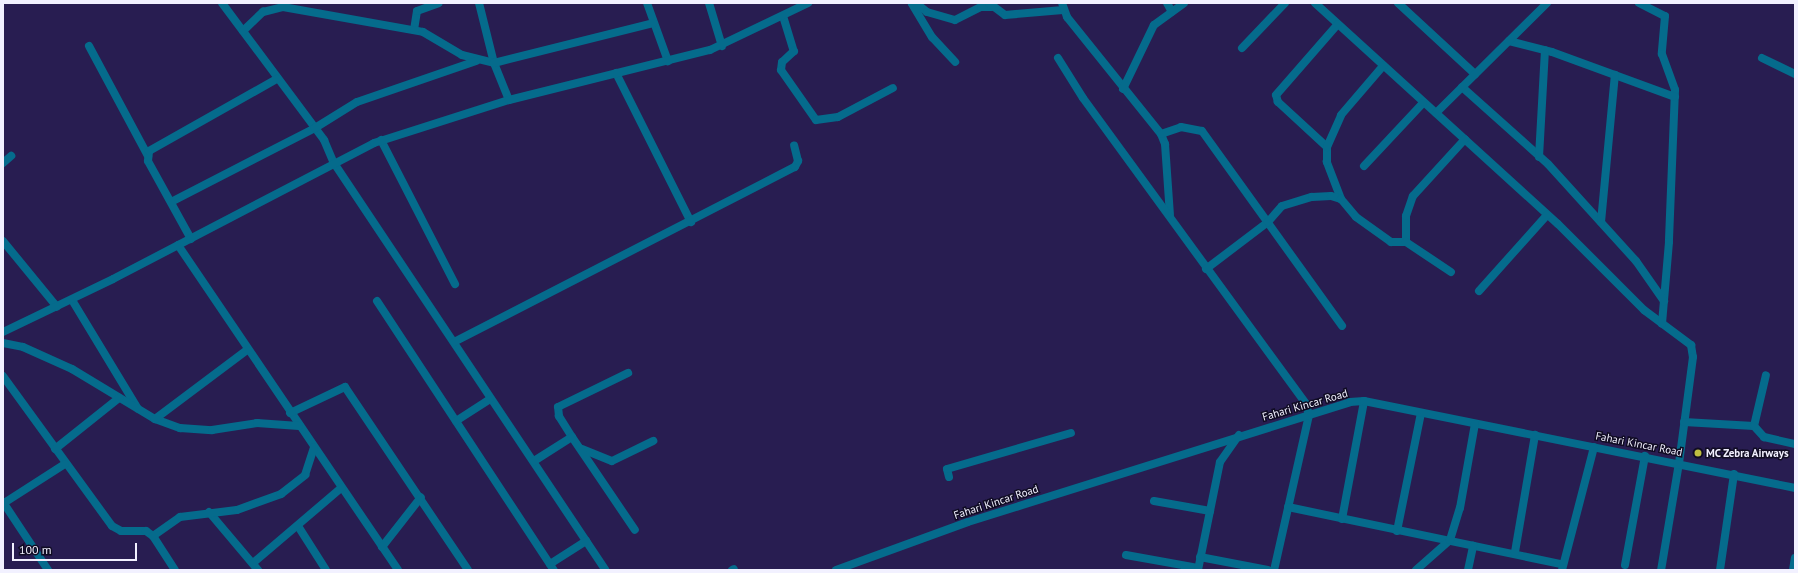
<!DOCTYPE html>
<style>
body{margin:0}
#map{position:relative;width:1798px;height:573px;overflow:hidden;background:#281d51;font-family:"PT Sans",sans-serif}
div>[style]{position:absolute}
.street>*{height:8px;margin:-4px;padding:0 4px;transform-origin:4px;border-radius:4px;background:#056b8c}
.dots>*{width:11px;height:11px;translate:-50% -50%;box-sizing:border-box;border:2px solid #100c23;border-radius:50%}
span{translate:-50% -50%;white-space:nowrap;text-align:center;line-height:1.15;-webkit-text-stroke:3px #100c23;paint-order:stroke}
.street-label{font-size:11px;color:#f2f1ff}
.poi-label{font-size:11px;color:#f2f1ff;font-weight:700}
.left{translate:0 -50%;text-align:left}
.frame{position:absolute;inset:0;border:4px solid #f2f1ff;pointer-events:none}
.scale{position:absolute;left:12px;top:543px;width:125px;height:18px;box-sizing:border-box;border:2px solid #f2f1ff;border-top:0;padding-left:5px;font-size:12px;line-height:14px;white-space:nowrap;color:#f2f1ff;-webkit-text-stroke:3px #100c23;paint-order:stroke}
</style>
<div id="map">
<div class="street">
<i style="left:222px;top:3px;width:171px;rotate:53.3deg"></i>
<i style="left:324px;top:140px;width:25px;rotate:67deg"></i>
<i style="left:334px;top:163px;width:489px;rotate:56.3deg"></i>
<i style="left:479px;top:3px;width:62px;rotate:76deg"></i>
<i style="left:494px;top:63px;width:40px;rotate:68deg"></i>
<i style="left:647px;top:3px;width:62px;rotate:70.1deg"></i>
<i style="left:709px;top:3px;width:45px;rotate:73.2deg"></i>
<i style="left:916px;top:3px;width:14px;rotate:39deg"></i>
<i style="left:927px;top:12px;width:29px;rotate:16deg"></i>
<i style="left:955px;top:20px;width:29px;rotate:-27deg"></i>
<i style="left:981px;top:7px;width:11px"></i>
<i style="left:989px;top:3px;width:20px;rotate:37deg"></i>
<i style="left:1005px;top:15px;width:58px;rotate:-4.9deg"></i>
<i style="left:1062px;top:3px;width:15px;rotate:70deg"></i>
<i style="left:1067px;top:17px;width:150px;rotate:51.2deg"></i>
<i style="left:1161px;top:134px;width:11px;rotate:68deg"></i>
<i style="left:1165px;top:144px;width:71px;rotate:86deg"></i>
<i style="left:1167px;top:3px;width:10px;rotate:61deg"></i>
<i style="left:1315px;top:3px;width:328px;rotate:42.3deg"></i>
<i style="left:1558px;top:224px;width:122px;rotate:45deg"></i>
<i style="left:1644px;top:310px;width:59px;rotate:36.7deg"></i>
<i style="left:1691px;top:345px;width:12px;rotate:81deg"></i>
<i style="left:1693px;top:357px;width:107px;rotate:97.5deg"></i>
<i style="left:1679px;top:463px;width:109px;rotate:99.5deg"></i>
<i style="left:1398px;top:3px;width:105px;rotate:42.7deg"></i>
<i style="left:1639px;top:3px;width:29px;rotate:27deg"></i>
<i style="left:1665px;top:16px;width:38px;rotate:95deg"></i>
<i style="left:1662px;top:54px;width:38px;rotate:70deg"></i>
<i style="left:1675px;top:90px;width:152px;rotate:92.3deg"></i>
<i style="left:1669px;top:242px;width:82px;rotate:94.9deg"></i>
<i style="left:912px;top:4px;width:39px;rotate:59deg"></i>
<i style="left:932px;top:37px;width:34px;rotate:47deg"></i>
<i style="left:783px;top:16px;width:37px;rotate:73deg"></i>
<i style="left:794px;top:51px;width:16px;rotate:137deg"></i>
<i style="left:782px;top:62px;width:8px;rotate:97deg"></i>
<i style="left:781px;top:70px;width:61px;rotate:55deg"></i>
<i style="left:816px;top:120px;width:22px;rotate:-8deg"></i>
<i style="left:838px;top:117px;width:62px;rotate:-27.8deg"></i>
<i style="left:414px;top:30px;width:19px;rotate:-81deg"></i>
<i style="left:417px;top:11px;width:23px;rotate:-20deg"></i>
<i style="left:243px;top:31px;width:28px;rotate:-44deg"></i>
<i style="left:263px;top:12px;width:21px;rotate:-14deg"></i>
<i style="left:283px;top:7px;width:142px;rotate:10.1deg"></i>
<i style="left:423px;top:32px;width:45px;rotate:30.5deg"></i>
<i style="left:462px;top:55px;width:33px;rotate:14deg"></i>
<i style="left:494px;top:63px;width:164px;rotate:-14.1deg"></i>
<i style="left:1509px;top:41px;width:44px;rotate:14.3deg"></i>
<i style="left:1552px;top:52px;width:131px;rotate:20.1deg"></i>
<i style="left:89px;top:46px;width:125px;rotate:61.8deg"></i>
<i style="left:1242px;top:48px;width:62px;rotate:-46.3deg"></i>
<i style="left:1058px;top:58px;width:47px;rotate:58deg"></i>
<i style="left:1083px;top:98px;width:379px;rotate:53.9deg"></i>
<i style="left:1306px;top:404px;width:11px;rotate:75deg"></i>
<i style="left:1309px;top:415px;width:159px;rotate:102.7deg"></i>
<i style="left:1762px;top:58px;width:37px;rotate:26deg"></i>
<i style="left:616px;top:73px;width:167px;rotate:63.3deg"></i>
<i style="left:1462px;top:87px;width:115px;rotate:41.8deg"></i>
<i style="left:1548px;top:164px;width:131px;rotate:47.8deg"></i>
<i style="left:1636px;top:261px;width:49px;rotate:55deg"></i>
<i style="left:1123px;top:89px;width:71px;rotate:-64.2deg"></i>
<i style="left:1154px;top:25px;width:37px;rotate:-36deg"></i>
<i style="left:1436px;top:113px;width:156px;rotate:-44.7deg"></i>
<i style="left:1161px;top:134px;width:21px;rotate:-19deg"></i>
<i style="left:1181px;top:127px;width:21px;rotate:11deg"></i>
<i style="left:1202px;top:131px;width:240px;rotate:54.3deg"></i>
<i style="left:381px;top:140px;width:162px;rotate:62.8deg"></i>
<i style="left:1327px;top:147px;width:67px;rotate:-137.4deg"></i>
<i style="left:1278px;top:102px;width:7px;rotate:-106deg"></i>
<i style="left:1276px;top:95px;width:94px;rotate:-48.9deg"></i>
<i style="left:1539px;top:157px;width:107px;rotate:-86.8deg"></i>
<i style="left:3px;top:163px;width:11px;rotate:-41deg"></i>
<i style="left:1364px;top:166px;width:86px;rotate:-46.9deg"></i>
<i style="left:1341px;top:199px;width:40px;rotate:-111deg"></i>
<i style="left:1327px;top:162px;width:15px;rotate:-90deg"></i>
<i style="left:1327px;top:147px;width:35px;rotate:-66deg"></i>
<i style="left:1341px;top:115px;width:65px;rotate:-49.4deg"></i>
<i style="left:171px;top:202px;width:162px;rotate:-27.2deg"></i>
<i style="left:315px;top:128px;width:49px;rotate:-31.8deg"></i>
<i style="left:357px;top:102px;width:126px;rotate:-19deg"></i>
<i style="left:1601px;top:222px;width:148px;rotate:-84.6deg"></i>
<i style="left:191px;top:239px;width:89px;rotate:-118.9deg"></i>
<i style="left:148px;top:161px;width:10px;rotate:-84deg"></i>
<i style="left:149px;top:151px;width:147px;rotate:-29.4deg"></i>
<i style="left:3px;top:241px;width:85px;rotate:50.7deg"></i>
<i style="left:1406px;top:242px;width:26px;rotate:-90deg"></i>
<i style="left:1406px;top:216px;width:21px;rotate:-71deg"></i>
<i style="left:1413px;top:196px;width:77px;rotate:-47.6deg"></i>
<i style="left:178px;top:245px;width:392px;rotate:55.9deg"></i>
<i style="left:1206px;top:269px;width:78px;rotate:-37.2deg"></i>
<i style="left:1268px;top:222px;width:21px;rotate:-49deg"></i>
<i style="left:1282px;top:206px;width:31px;rotate:-17deg"></i>
<i style="left:1312px;top:197px;width:19px;rotate:-3deg"></i>
<i style="left:1331px;top:196px;width:10px;rotate:17deg"></i>
<i style="left:1341px;top:199px;width:23px;rotate:50deg"></i>
<i style="left:1356px;top:217px;width:43px;rotate:35.5deg"></i>
<i style="left:1391px;top:242px;width:15px"></i>
<i style="left:1406px;top:242px;width:54px;rotate:33.7deg"></i>
<i style="left:1479px;top:291px;width:102px;rotate:-48.2deg"></i>
<i style="left:72px;top:300px;width:127px;rotate:58.8deg"></i>
<i style="left:377px;top:301px;width:322px;rotate:56.7deg"></i>
<i style="left:3px;top:332px;width:122px;rotate:-25.7deg"></i>
<i style="left:113px;top:279px;width:294px;rotate:-27.5deg"></i>
<i style="left:374px;top:143px;width:142px;rotate:-17.7deg"></i>
<i style="left:509px;top:100px;width:207px;rotate:-14deg"></i>
<i style="left:710px;top:50px;width:109px;rotate:-25.6deg"></i>
<i style="left:454px;top:342px;width:383px;rotate:-27.2deg"></i>
<i style="left:795px;top:167px;width:7px;rotate:-63deg"></i>
<i style="left:798px;top:161px;width:16px;rotate:-104deg"></i>
<i style="left:3px;top:343px;width:20px;rotate:11deg"></i>
<i style="left:23px;top:347px;width:54px;rotate:24.2deg"></i>
<i style="left:72px;top:369px;width:97px;rotate:31.1deg"></i>
<i style="left:155px;top:419px;width:27px;rotate:20deg"></i>
<i style="left:180px;top:428px;width:32px;rotate:4deg"></i>
<i style="left:212px;top:430px;width:46px;rotate:-8.8deg"></i>
<i style="left:257px;top:423px;width:42px;rotate:4.1deg"></i>
<i style="left:3px;top:376px;width:185px;rotate:54deg"></i>
<i style="left:112px;top:526px;width:10px;rotate:29deg"></i>
<i style="left:121px;top:531px;width:25px"></i>
<i style="left:146px;top:531px;width:9px;rotate:36deg"></i>
<i style="left:153px;top:536px;width:40px;rotate:57.1deg"></i>
<i style="left:290px;top:413px;width:61px;rotate:-25.3deg"></i>
<i style="left:345px;top:387px;width:220px;rotate:56.1deg"></i>
<i style="left:155px;top:419px;width:115px;rotate:-36.9deg"></i>
<i style="left:456px;top:421px;width:40px;rotate:-32.9deg"></i>
<i style="left:1684px;top:422px;width:70px;rotate:3.3deg"></i>
<i style="left:1754px;top:426px;width:52px;rotate:-76.8deg"></i>
<i style="left:1754px;top:426px;width:15px;rotate:48deg"></i>
<i style="left:1764px;top:437px;width:32px;rotate:13deg"></i>
<i style="left:572px;top:437px;width:25px;rotate:-122deg"></i>
<i style="left:559px;top:416px;width:9px;rotate:-96deg"></i>
<i style="left:558px;top:407px;width:78px;rotate:-25.9deg"></i>
<i style="left:55px;top:449px;width:82px;rotate:-38.6deg"></i>
<i style="left:582px;top:449px;width:32px;rotate:22deg"></i>
<i style="left:612px;top:461px;width:46px;rotate:-26deg"></i>
<i style="left:534px;top:461px;width:45px;rotate:-32.3deg"></i>
<i style="left:572px;top:437px;width:112px;rotate:55.9deg"></i>
<i style="left:949px;top:477px;width:8px;rotate:-104deg"></i>
<i style="left:947px;top:469px;width:129px;rotate:-16.2deg"></i>
<i style="left:1154px;top:501px;width:57px;rotate:10.1deg"></i>
<i style="left:3px;top:502px;width:82px;rotate:56.5deg"></i>
<i style="left:4px;top:503px;width:72px;rotate:-32.6deg"></i>
<i style="left:1288px;top:507px;width:279px;rotate:11.8deg"></i>
<i style="left:209px;top:512px;width:76px;rotate:49.8deg"></i>
<i style="left:1342px;top:519px;width:120px;rotate:-79.4deg"></i>
<i style="left:298px;top:526px;width:52px;rotate:57.5deg"></i>
<i style="left:1397px;top:531px;width:120px;rotate:-78.5deg"></i>
<i style="left:153px;top:536px;width:33px;rotate:-35deg"></i>
<i style="left:180px;top:517px;width:57px;rotate:-7deg"></i>
<i style="left:237px;top:510px;width:47px;rotate:-20deg"></i>
<i style="left:281px;top:494px;width:31px;rotate:-38deg"></i>
<i style="left:305px;top:475px;width:29px;rotate:-72deg"></i>
<i style="left:382px;top:547px;width:63px;rotate:-52deg"></i>
<i style="left:1515px;top:552px;width:119px;rotate:-80.3deg"></i>
<i style="left:1126px;top:555px;width:73px;rotate:10.2deg"></i>
<i style="left:1200px;top:557px;width:69px;rotate:10.8deg"></i>
<i style="left:253px;top:563px;width:116px;rotate:-40.4deg"></i>
<i style="left:550px;top:564px;width:43px;rotate:-32.6deg"></i>
<i style="left:1625px;top:565px;width:111px;rotate:-79.6deg"></i>
<i style="left:732px;top:570px;width:2px;rotate:-27deg"></i>
<i style="left:836px;top:570px;width:140px;rotate:-20deg"></i>
<i style="left:968px;top:522px;width:400px;rotate:-17.4deg"></i>
<i style="left:1350px;top:402px;width:14px;rotate:-4deg"></i>
<i style="left:1364px;top:401px;width:440px;rotate:11.4deg"></i>
<i style="left:1198px;top:570px;width:110px;rotate:-78.5deg"></i>
<i style="left:1220px;top:462px;width:33px;rotate:-55deg"></i>
<i style="left:1416px;top:570px;width:45px;rotate:-41.4deg"></i>
<i style="left:1450px;top:540px;width:34px;rotate:-73deg"></i>
<i style="left:1460px;top:508px;width:85px;rotate:-79.9deg"></i>
<i style="left:1468px;top:570px;width:25px;rotate:-78deg"></i>
<i style="left:1562px;top:570px;width:127px;rotate:-75.4deg"></i>
<i style="left:1720px;top:570px;width:97px;rotate:-81.7deg"></i>
<i style="left:1793px;top:570px;width:12px;rotate:-81deg"></i>
</div>
<div class="dots">
<i style="left:1698px;top:453px;background:#bfbe41"></i>
</div>
<div class="street-label">
<span style="left:1305px;top:405px;rotate:-16deg">Fahari Kincar Road</span>
<span style="left:1639px;top:444px;rotate:11deg">Fahari Kincar Road</span>
<span style="left:996px;top:502px;rotate:-18deg">Fahari Kincar Road</span>
</div>
<div class="poi-label">
<span class="left" style="left:1706px;top:453px">MC Zebra Airways</span>
</div>
<div class="frame"></div>
<div class="scale">100 m</div>
</div>
